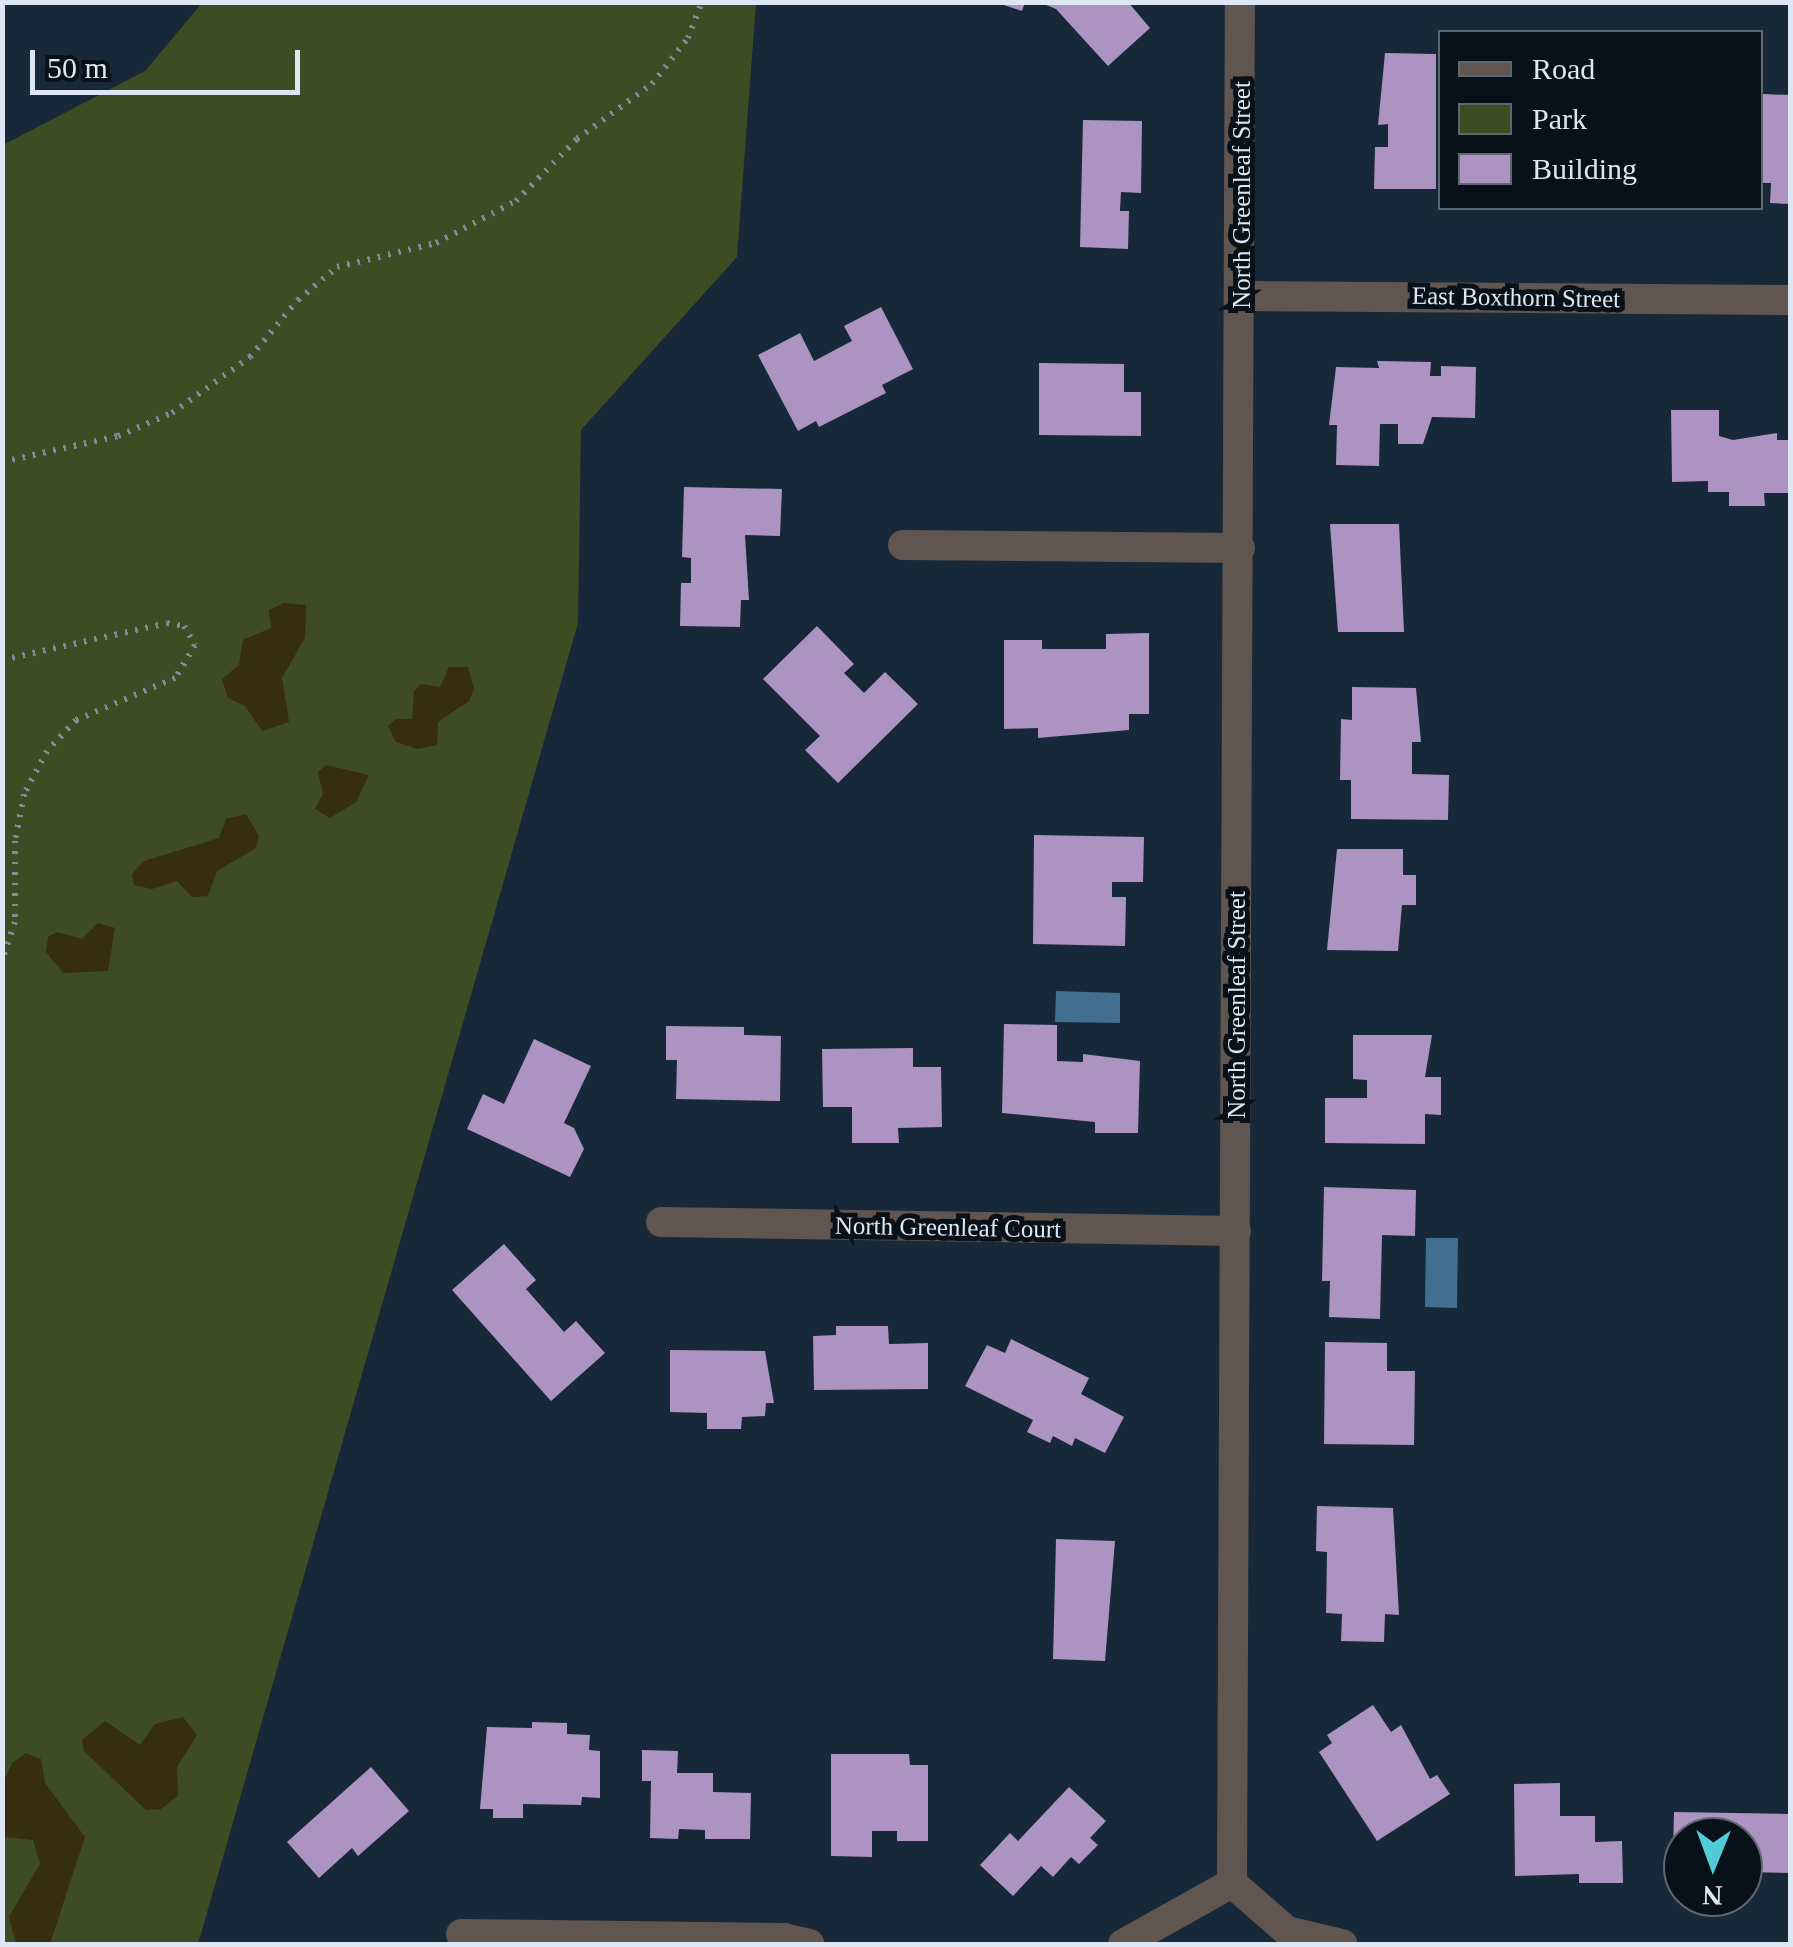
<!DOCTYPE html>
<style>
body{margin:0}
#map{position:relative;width:1793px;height:1947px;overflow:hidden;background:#172839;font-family:"Times New Roman",serif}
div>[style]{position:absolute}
.green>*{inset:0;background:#3d4c23}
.sand>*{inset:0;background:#362e0d}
.water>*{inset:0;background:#426e8f}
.building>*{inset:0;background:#ac93c1}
.path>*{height:6px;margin-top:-3px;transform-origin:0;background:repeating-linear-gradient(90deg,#7e8c9b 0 2.5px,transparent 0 10.5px)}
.street>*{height:30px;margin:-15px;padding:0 15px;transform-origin:15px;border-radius:15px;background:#615550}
span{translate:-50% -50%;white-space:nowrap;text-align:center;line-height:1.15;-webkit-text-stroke:10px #091118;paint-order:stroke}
.street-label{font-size:25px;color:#dce7f3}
.frame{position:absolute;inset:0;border:5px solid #dce7f3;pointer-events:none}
.legend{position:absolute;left:1438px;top:30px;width:325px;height:180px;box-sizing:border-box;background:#091118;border:2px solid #5d6770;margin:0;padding:12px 18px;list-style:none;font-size:30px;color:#dce7f3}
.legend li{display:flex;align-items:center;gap:20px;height:50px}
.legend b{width:50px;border:2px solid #5d6770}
.north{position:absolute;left:1663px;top:1817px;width:100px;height:100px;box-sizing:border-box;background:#091118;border:2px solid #5d6770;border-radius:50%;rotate:181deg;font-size:28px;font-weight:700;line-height:40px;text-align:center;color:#dce7f3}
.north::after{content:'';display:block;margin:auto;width:35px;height:45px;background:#52cbd9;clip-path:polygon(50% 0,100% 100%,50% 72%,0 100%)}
.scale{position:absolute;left:30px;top:50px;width:270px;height:45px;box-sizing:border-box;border:5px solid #dce7f3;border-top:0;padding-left:12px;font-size:30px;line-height:35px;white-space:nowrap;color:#dce7f3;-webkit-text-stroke:8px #091118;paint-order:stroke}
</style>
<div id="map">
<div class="green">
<i style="clip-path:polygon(202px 3px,756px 3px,737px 257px,581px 430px,578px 623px,198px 1944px,3px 1944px,3px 145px,145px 71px)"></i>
</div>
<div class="sand">
<i style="clip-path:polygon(284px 603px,306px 605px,305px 638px,282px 678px,289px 722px,262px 731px,245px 706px,228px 698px,222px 679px,239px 665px,243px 640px,271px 628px,269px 610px)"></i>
<i style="clip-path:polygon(449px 667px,468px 667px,474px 689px,469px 701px,438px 722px,437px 745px,417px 749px,396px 742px,388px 726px,396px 719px,412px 719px,414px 691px,421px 684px,440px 687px)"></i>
<i style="clip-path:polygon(326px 765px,369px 775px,356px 802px,330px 818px,315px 809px,323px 794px,318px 772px)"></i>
<i style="clip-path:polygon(246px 814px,259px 836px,256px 848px,217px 871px,208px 896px,192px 897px,177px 881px,152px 889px,134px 885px,132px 874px,144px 861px,219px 838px,226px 819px)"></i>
<i style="clip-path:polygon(98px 923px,115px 928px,108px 971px,63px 973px,46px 952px,48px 937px,57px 932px,82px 939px)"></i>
<i style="clip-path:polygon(183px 1717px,197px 1735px,177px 1767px,178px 1796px,161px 1809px,146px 1810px,84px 1751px,82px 1740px,105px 1721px,140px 1745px,155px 1724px)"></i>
<i style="clip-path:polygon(26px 1753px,41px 1759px,45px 1783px,85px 1837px,50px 1944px,16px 1944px,9px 1917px,40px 1864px,33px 1840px,3px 1837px,3px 1783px,12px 1763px)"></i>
</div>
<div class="water">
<i style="clip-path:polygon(1056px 991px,1120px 993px,1120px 1023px,1055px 1022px)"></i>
<i style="clip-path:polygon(1426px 1238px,1458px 1238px,1457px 1308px,1425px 1307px)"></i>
</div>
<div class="building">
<i style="clip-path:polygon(995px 2px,1025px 2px,1022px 11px)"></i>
<i style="clip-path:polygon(1039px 2px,1128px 2px,1150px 28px,1108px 66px,1056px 9px)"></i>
<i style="clip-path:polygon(1385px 53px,1436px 54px,1436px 189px,1374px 189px,1375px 147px,1388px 147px,1388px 124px,1378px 125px)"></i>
<i style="clip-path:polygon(1763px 94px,1790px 95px,1790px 204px,1770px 203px,1771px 183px,1760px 183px)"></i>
<i style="clip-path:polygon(1083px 120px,1142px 121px,1141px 193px,1121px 192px,1120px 211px,1129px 211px,1128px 249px,1080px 247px)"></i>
<i style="clip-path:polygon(881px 307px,913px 369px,882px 385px,886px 393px,819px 427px,816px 421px,798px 431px,758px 355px,800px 333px,814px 361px,852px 341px,844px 326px)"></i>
<i style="clip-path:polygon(1377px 361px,1431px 362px,1430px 376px,1441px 376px,1441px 366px,1476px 367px,1475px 418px,1432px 417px,1423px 444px,1398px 444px,1398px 424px,1380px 424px,1379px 466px,1336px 465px,1337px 425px,1329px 425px,1336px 367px,1379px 368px)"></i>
<i style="clip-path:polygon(1039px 363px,1124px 364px,1124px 392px,1141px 392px,1141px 436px,1039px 435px)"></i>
<i style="clip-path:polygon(1671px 410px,1719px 410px,1719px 436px,1733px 440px,1777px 433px,1777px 440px,1790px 440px,1790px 493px,1764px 493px,1765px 506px,1729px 506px,1729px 492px,1708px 492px,1708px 481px,1672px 482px)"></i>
<i style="clip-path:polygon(684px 487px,782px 489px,780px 536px,745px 535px,749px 600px,741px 600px,740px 627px,680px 626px,681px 583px,691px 583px,691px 558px,682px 557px)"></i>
<i style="clip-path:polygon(1330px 524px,1399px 524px,1404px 632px,1338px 632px)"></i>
<i style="clip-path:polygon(817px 626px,854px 664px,844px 673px,864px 693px,885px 672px,918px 704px,838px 783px,805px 750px,820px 736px,763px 679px)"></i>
<i style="clip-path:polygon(1149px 633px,1149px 714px,1129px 714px,1129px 730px,1038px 738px,1038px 728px,1004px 729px,1004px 640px,1042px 640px,1042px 649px,1106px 649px,1106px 634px)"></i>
<i style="clip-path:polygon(1352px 687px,1416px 688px,1421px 742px,1412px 742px,1412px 774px,1449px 775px,1448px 820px,1351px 819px,1351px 780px,1340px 780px,1341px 719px,1352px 720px)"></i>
<i style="clip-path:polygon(1034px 835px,1144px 837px,1143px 882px,1112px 882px,1112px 897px,1126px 897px,1125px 946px,1033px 944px)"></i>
<i style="clip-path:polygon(1337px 849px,1403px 849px,1403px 875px,1416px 875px,1416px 905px,1402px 905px,1398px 951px,1327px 950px)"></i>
<i style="clip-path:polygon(1004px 1024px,1057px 1025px,1057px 1061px,1083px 1062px,1083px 1054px,1140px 1061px,1138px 1133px,1095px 1133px,1095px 1122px,1002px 1113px)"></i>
<i style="clip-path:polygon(666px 1026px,744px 1027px,744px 1035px,781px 1036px,780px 1101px,676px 1099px,677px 1060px,666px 1060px)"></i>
<i style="clip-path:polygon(1353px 1035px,1432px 1035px,1425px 1077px,1441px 1077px,1441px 1115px,1425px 1114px,1425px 1144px,1325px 1143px,1325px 1098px,1367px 1098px,1367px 1080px,1353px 1079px)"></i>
<i style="clip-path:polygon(534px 1039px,591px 1066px,564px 1123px,574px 1128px,584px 1149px,570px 1177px,467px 1129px,483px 1094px,504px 1104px)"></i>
<i style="clip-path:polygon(913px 1048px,913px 1067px,941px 1067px,942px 1127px,898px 1128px,899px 1143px,852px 1143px,852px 1107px,823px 1107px,822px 1049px)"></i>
<i style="clip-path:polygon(1324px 1187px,1416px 1190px,1415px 1236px,1382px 1235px,1380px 1319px,1329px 1317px,1330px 1281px,1322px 1281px)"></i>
<i style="clip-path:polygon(504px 1244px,536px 1280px,526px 1289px,564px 1332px,576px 1321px,605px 1353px,551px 1401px,452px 1290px)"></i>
<i style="clip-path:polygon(836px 1326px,888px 1326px,889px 1344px,928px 1343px,928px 1389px,814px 1390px,813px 1336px,836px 1335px)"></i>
<i style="clip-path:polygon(1011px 1339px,1089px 1378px,1081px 1394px,1124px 1417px,1105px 1453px,1075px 1438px,1072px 1446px,1053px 1436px,1050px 1443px,1027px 1432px,1033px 1420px,965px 1386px,987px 1345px,1005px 1353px)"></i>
<i style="clip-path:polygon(1325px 1342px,1387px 1343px,1387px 1371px,1415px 1371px,1414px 1445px,1324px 1444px)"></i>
<i style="clip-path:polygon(670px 1350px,765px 1351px,774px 1403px,766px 1403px,765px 1416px,742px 1417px,741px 1429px,707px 1429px,707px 1413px,670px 1412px)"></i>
<i style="clip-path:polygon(1317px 1506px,1393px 1508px,1399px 1615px,1385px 1614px,1384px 1642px,1341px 1641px,1342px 1614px,1326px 1613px,1327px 1552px,1316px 1551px)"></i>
<i style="clip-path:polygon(1056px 1539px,1115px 1541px,1105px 1661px,1053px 1659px)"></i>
<i style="clip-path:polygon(1373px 1705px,1391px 1732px,1401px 1725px,1430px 1779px,1437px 1775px,1450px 1794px,1377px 1841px,1319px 1752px,1332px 1743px,1327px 1735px)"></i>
<i style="clip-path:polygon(532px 1722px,567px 1723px,567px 1734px,590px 1735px,589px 1750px,600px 1751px,600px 1798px,582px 1797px,581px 1805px,523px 1804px,523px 1818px,493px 1818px,493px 1809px,480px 1809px,487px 1727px,532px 1728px)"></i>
<i style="clip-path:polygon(642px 1750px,678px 1751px,677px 1773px,713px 1773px,713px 1792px,751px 1793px,750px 1839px,705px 1839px,705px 1830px,679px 1829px,678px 1839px,650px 1838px,651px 1781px,642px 1781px)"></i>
<i style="clip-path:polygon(831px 1754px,909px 1754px,910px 1765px,928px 1765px,928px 1841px,897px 1841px,897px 1831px,872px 1831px,872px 1857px,831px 1856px)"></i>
<i style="clip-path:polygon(371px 1767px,409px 1811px,358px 1856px,352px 1848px,319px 1878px,287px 1842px)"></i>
<i style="clip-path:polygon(1560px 1783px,1560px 1816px,1595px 1816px,1595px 1842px,1622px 1841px,1623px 1883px,1579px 1883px,1579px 1874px,1515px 1876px,1514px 1784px)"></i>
<i style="clip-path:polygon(1069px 1787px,1106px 1821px,1090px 1838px,1098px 1845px,1079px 1864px,1071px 1857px,1053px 1877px,1041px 1866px,1013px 1896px,980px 1865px,1010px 1833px,1018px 1841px)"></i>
<i style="clip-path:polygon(1674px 1812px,1790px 1814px,1790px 1873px,1743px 1872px,1743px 1837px,1683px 1837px,1683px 1854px,1673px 1854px)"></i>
</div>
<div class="path">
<i style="left:2px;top:462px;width:119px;rotate:-12.6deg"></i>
<i style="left:118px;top:436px;width:59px;rotate:-23.1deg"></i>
<i style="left:172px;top:413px;width:96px;rotate:-35.7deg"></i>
<i style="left:250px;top:357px;width:75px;rotate:-49.9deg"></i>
<i style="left:298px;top:300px;width:51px;rotate:-40.2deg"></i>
<i style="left:337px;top:267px;width:102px;rotate:-13.6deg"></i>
<i style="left:436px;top:243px;width:90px;rotate:-27.7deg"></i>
<i style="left:516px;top:201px;width:87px;rotate:-45.5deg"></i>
<i style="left:577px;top:139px;width:93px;rotate:-36.3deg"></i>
<i style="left:652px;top:84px;width:58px;rotate:-52deg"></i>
<i style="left:688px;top:38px;width:39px;rotate:-69deg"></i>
<i style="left:2px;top:660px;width:169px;rotate:-12.6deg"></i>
<i style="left:167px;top:623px;width:17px;rotate:10deg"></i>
<i style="left:184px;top:626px;width:22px;rotate:60deg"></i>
<i style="left:195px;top:645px;width:39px;rotate:121deg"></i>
<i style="left:175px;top:678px;width:108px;rotate:157deg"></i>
<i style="left:76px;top:720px;width:42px;rotate:133.1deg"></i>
<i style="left:47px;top:751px;width:49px;rotate:118.1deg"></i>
<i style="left:24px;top:794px;width:48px;rotate:100.8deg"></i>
<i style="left:15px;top:841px;width:81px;rotate:90deg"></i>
<i style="left:15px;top:922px;width:41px;rotate:108.4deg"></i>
</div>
<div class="street">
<i style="left:1242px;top:296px;width:548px;rotate:0.42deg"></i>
<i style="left:903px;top:545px;width:337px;rotate:0.5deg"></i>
<i style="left:661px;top:1222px;width:575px;rotate:0.9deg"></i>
<i style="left:1232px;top:1883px;width:1881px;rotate:-89.76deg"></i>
<i style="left:1232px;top:1883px;width:73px;rotate:41.1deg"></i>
<i style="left:1287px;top:1931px;width:57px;rotate:13.3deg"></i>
<i style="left:461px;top:1934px;width:323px;rotate:0.7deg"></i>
<i style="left:784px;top:1938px;width:26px;rotate:13deg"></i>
<i style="left:1123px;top:1944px;width:125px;rotate:-29.2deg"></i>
</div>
<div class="street-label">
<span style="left:1242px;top:195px;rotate:-90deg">North Greenleaf Street</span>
<span style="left:1516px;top:298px;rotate:1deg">East Boxthorn Street</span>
<span style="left:1237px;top:1005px;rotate:-90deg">North Greenleaf Street</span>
<span style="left:948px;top:1228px;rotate:1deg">North Greenleaf Court</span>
</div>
<div class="frame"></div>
<ul class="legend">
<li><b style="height:12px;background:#615550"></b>Road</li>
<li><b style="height:28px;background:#3d4c23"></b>Park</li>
<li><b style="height:28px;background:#ac93c1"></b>Building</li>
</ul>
<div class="north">N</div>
<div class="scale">50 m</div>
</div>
